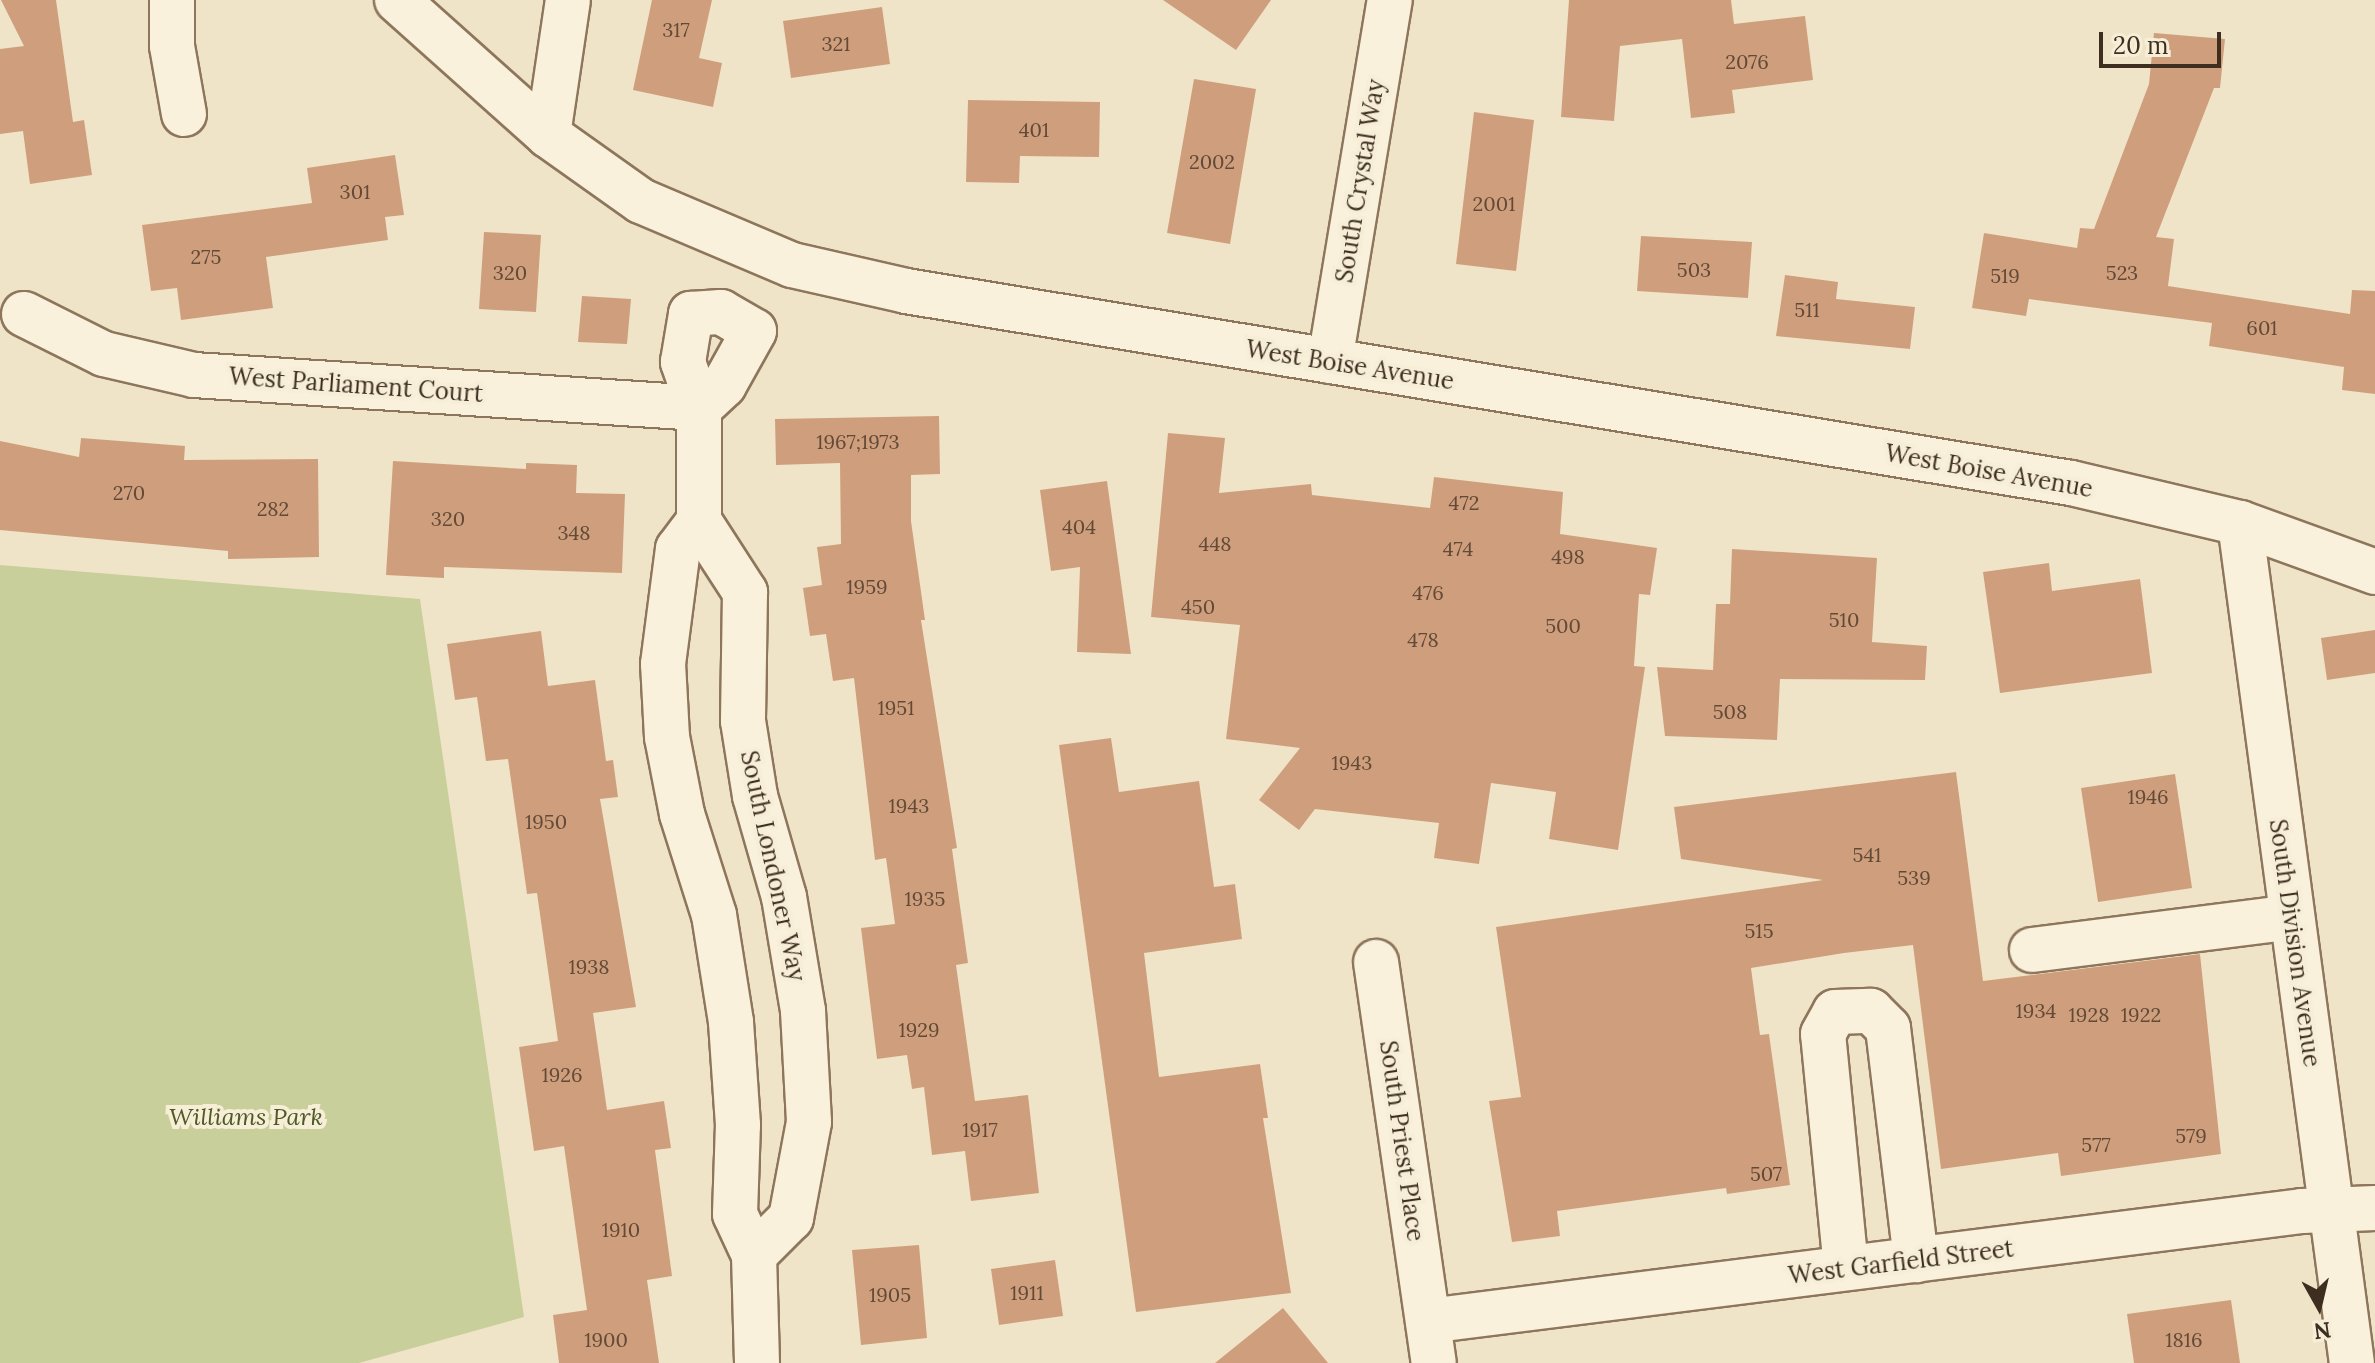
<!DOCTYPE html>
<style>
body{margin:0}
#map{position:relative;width:2375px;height:1363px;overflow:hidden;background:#f0e4c8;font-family:Lora,serif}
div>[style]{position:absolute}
.green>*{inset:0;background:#c9cf9b}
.building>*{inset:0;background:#cf9f7d}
.roads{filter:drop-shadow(2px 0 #8d765c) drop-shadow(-2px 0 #8d765c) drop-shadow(0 2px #8d765c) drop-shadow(0 -2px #8d765c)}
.minor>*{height:44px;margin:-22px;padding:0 22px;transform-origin:22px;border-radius:22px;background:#faf1dc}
span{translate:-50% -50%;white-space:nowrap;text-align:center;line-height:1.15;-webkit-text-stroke:8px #f7eed8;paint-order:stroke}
.number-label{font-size:20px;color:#624a37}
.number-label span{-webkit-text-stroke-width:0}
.street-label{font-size:24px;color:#3d2e20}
.park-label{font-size:24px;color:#4d5a26;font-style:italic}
.north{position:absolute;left:2279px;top:1267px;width:80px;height:80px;-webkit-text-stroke:6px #f7eed8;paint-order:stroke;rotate:172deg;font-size:22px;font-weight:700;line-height:32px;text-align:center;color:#3d2e20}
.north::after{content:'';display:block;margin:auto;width:28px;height:36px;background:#3d2e20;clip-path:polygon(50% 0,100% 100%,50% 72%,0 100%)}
.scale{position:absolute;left:2099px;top:32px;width:122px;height:36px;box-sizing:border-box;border:4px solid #3d2e20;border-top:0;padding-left:10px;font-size:24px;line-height:28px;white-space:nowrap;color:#3d2e20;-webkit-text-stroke:6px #f7eed8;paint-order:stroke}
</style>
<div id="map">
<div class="green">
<i style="clip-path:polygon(0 565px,420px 599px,524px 1317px,359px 1363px,0 1363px)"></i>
</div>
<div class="building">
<i style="clip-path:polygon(1px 0,56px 0,73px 122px,84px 120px,92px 175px,30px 184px,23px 131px,0 134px,0 49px,24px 46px)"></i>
<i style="clip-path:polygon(652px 0,712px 0,699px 58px,722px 63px,713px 107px,633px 90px)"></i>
<i style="clip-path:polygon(1163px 0,1271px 0,1236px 50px)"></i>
<i style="clip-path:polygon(1569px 0,1731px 0,1734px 24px,1805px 16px,1813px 80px,1732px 90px,1735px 113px,1691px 118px,1682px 39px,1620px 46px,1614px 121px,1561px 117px)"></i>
<i style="clip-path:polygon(882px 7px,890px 64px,791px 78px,783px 21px)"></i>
<i style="clip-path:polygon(2154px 33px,2225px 39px,2220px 88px,2214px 88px,2156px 237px,2174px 239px,2168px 286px,2350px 314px,2352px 290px,2375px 291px,2375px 394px,2342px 390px,2344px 367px,2209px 346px,2212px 323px,2029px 299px,2026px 316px,1972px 308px,1984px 233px,2077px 248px,2080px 228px,2094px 229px,2149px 84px)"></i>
<i style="clip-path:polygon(1194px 79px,1256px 89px,1230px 244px,1167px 233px)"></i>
<i style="clip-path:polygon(968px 100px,1100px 102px,1099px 157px,1020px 156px,1019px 183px,966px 182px)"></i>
<i style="clip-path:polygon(1474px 112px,1534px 120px,1516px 271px,1456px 264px)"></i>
<i style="clip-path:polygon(395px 155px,404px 215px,385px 217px,388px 240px,266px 257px,273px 308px,181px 320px,177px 288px,151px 291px,142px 225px,312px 203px,307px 168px)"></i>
<i style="clip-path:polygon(484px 232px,541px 235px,536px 312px,479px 309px)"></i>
<i style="clip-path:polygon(1641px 236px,1752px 242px,1748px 298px,1637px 291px)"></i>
<i style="clip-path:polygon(1785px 275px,1838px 282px,1836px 299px,1915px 307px,1910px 349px,1776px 336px)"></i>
<i style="clip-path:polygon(582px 296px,631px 299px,627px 344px,578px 342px)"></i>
<i style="clip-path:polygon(939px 416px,940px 474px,911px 475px,911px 521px,925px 620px,921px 620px,957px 848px,952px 849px,968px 963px,956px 965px,975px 1101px,1028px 1095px,1039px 1193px,971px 1201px,965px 1151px,932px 1155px,924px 1087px,912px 1089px,907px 1055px,877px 1059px,861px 928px,895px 924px,886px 858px,875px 860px,854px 678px,833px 681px,826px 634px,810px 636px,803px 588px,822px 585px,817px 547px,841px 544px,840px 463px,776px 465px,775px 419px)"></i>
<i style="clip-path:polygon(1168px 433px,1225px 438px,1219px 493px,1311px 484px,1312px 495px,1430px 508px,1434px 477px,1563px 492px,1560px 534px,1657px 548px,1650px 595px,1639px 594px,1634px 666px,1645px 667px,1618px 850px,1549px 839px,1556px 792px,1491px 783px,1479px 864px,1434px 858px,1439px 823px,1315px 809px,1299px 830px,1259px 800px,1300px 748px,1226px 739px,1240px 625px,1151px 617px)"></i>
<i style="clip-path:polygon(81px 438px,185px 446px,184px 460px,318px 459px,319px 557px,228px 559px,228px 551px,0 530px,0 441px,79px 457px)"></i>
<i style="clip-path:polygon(393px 461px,526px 469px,526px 463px,577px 465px,576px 493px,625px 494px,622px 573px,444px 567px,444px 578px,386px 575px)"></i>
<i style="clip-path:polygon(1107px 481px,1131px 654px,1077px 652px,1080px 567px,1051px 571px,1040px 490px)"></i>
<i style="clip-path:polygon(1732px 549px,1877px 558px,1872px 642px,1927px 646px,1925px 680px,1780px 679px,1777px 740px,1665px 736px,1657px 667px,1713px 670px,1716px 604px,1730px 604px)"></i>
<i style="clip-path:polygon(2049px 563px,2052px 591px,2140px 579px,2152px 673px,2000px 693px,1983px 572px)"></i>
<i style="clip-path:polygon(2375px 630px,2375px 673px,2327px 680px,2321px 638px)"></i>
<i style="clip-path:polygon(541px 631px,548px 686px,595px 680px,606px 761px,613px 760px,618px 797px,600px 799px,636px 1007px,593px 1013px,607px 1110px,664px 1101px,671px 1148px,655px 1150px,672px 1276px,647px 1280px,659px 1363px,559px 1363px,553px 1315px,587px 1310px,564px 1146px,534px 1151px,519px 1047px,558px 1041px,537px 893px,527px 894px,508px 759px,486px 761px,477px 697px,455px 700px,447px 644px)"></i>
<i style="clip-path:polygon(1111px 738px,1119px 792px,1199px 781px,1214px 887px,1235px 884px,1242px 939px,1144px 953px,1159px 1077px,1260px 1064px,1268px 1118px,1263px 1118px,1291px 1293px,1136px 1312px,1059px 745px)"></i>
<i style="clip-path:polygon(1956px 772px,1983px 981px,2200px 954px,2221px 1154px,2061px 1176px,2058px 1153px,1941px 1169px,1913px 945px,1844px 953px,1751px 968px,1760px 1035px,1769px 1034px,1790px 1185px,1727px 1194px,1726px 1188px,1557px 1211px,1560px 1236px,1512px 1242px,1489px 1101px,1521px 1097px,1496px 927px,1823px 880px,1681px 859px,1674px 807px)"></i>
<i style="clip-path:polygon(2175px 774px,2192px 888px,2098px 902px,2081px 788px)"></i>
<i style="clip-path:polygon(919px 1245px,927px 1338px,861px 1345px,852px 1250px)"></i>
<i style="clip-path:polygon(1055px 1260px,1063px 1316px,999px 1325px,991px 1269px)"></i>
<i style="clip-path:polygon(2231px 1300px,2240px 1363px,2134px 1363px,2127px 1314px)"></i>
<i style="clip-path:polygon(1283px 1308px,1328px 1363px,1215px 1363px)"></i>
</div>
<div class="roads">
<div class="minor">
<i style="left:172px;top:0;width:46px;rotate:90deg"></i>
<i style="left:172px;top:46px;width:69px;rotate:80deg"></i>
<i style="left:397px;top:0;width:203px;rotate:41.8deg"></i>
<i style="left:548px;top:135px;width:114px;rotate:35.4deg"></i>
<i style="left:641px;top:201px;width:164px;rotate:23deg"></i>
<i style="left:792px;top:265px;width:117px;rotate:12.8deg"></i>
<i style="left:906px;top:291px;width:1181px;rotate:9.36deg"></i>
<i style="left:2071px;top:483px;width:174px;rotate:13.3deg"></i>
<i style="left:2240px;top:523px;width:144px;rotate:19.9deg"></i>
<i style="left:548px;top:135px;width:136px;rotate:-81.6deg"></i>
<i style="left:721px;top:312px;width:38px;rotate:30deg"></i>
<i style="left:754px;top:331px;width:62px;rotate:119.1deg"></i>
<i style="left:724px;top:385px;width:34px;rotate:137deg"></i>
<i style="left:699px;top:408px;width:49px;rotate:-109.2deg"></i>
<i style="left:683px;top:362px;width:49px;rotate:-80.5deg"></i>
<i style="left:691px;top:314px;width:30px;rotate:-4deg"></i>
<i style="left:24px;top:314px;width:89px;rotate:26.6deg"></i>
<i style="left:104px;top:354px;width:92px;rotate:13.1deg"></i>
<i style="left:194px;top:375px;width:506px;rotate:3.74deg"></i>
<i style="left:699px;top:408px;width:113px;rotate:90deg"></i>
<i style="left:699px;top:521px;width:85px;rotate:57.1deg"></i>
<i style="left:745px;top:592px;width:129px;rotate:90.9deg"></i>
<i style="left:743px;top:721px;width:76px;rotate:80.9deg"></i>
<i style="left:755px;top:796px;width:105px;rotate:74deg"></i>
<i style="left:784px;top:897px;width:116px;rotate:80.5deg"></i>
<i style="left:803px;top:1011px;width:111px;rotate:86.9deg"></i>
<i style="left:809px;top:1122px;width:98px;rotate:100.6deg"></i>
<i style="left:791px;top:1218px;width:52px;rotate:135deg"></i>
<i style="left:754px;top:1255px;width:45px;rotate:-114.9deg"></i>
<i style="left:735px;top:1214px;width:89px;rotate:-88.1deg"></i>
<i style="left:738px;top:1125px;width:103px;rotate:-93.9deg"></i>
<i style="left:731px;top:1022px;width:108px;rotate:-99deg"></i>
<i style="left:714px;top:915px;width:106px;rotate:-107.6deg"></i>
<i style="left:682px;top:814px;width:78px;rotate:-101deg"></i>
<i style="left:667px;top:737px;width:73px;rotate:-93.1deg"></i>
<i style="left:663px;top:664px;width:116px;rotate:-82.6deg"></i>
<i style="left:678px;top:549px;width:35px;rotate:-53deg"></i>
<i style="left:1330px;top:361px;width:366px;rotate:-80.6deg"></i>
<i style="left:2240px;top:523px;width:847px;rotate:82.41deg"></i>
<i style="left:2032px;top:950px;width:262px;rotate:-7.2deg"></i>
<i style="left:1376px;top:962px;width:405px;rotate:81.8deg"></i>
<i style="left:754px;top:1255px;width:108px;rotate:88.4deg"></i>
<i style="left:1846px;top:1268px;width:235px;rotate:-95.6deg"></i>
<i style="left:1823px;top:1034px;width:25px;rotate:-61deg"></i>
<i style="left:1835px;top:1012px;width:36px;rotate:-2deg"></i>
<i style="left:1871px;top:1011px;width:24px;rotate:45deg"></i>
<i style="left:1888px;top:1028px;width:234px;rotate:83.1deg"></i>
<i style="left:1428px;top:1321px;width:881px;rotate:-7.17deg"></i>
<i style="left:2302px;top:1211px;width:73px;rotate:-2.4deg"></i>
</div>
</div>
<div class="number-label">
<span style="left:676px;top:29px">317</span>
<span style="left:836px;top:43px">321</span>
<span style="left:1747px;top:61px">2076</span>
<span style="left:1034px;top:129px">401</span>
<span style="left:1212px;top:161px">2002</span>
<span style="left:355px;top:191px">301</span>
<span style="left:1494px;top:203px">2001</span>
<span style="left:206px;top:256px">275</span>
<span style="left:1694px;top:269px">503</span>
<span style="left:510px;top:272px">320</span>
<span style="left:2122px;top:272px">523</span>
<span style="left:2005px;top:275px">519</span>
<span style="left:1807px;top:309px">511</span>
<span style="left:2262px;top:327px">601</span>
<span style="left:858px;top:441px">1967;1973</span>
<span style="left:129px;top:492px">270</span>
<span style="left:1464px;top:502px">472</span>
<span style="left:273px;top:508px">282</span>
<span style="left:448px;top:518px">320</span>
<span style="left:1079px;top:526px">404</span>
<span style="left:574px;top:532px">348</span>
<span style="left:1215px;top:543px">448</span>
<span style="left:1458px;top:548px">474</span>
<span style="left:1568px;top:556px">498</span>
<span style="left:867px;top:586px">1959</span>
<span style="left:1428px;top:592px">476</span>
<span style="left:1198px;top:606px">450</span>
<span style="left:1844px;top:619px">510</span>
<span style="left:1563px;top:625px">500</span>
<span style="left:1423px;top:639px">478</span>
<span style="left:896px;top:707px">1951</span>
<span style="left:1730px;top:711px">508</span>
<span style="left:1352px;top:762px">1943</span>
<span style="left:2148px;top:796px">1946</span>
<span style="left:909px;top:805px">1943</span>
<span style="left:546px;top:821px">1950</span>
<span style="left:1867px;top:854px">541</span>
<span style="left:1914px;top:877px">539</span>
<span style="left:925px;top:898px">1935</span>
<span style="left:1759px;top:930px">515</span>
<span style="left:589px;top:966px">1938</span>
<span style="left:2036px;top:1010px">1934</span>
<span style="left:2089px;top:1014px">1928</span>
<span style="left:2141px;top:1014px">1922</span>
<span style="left:919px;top:1029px">1929</span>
<span style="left:562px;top:1074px">1926</span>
<span style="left:980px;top:1129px">1917</span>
<span style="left:2191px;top:1135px">579</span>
<span style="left:2096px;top:1144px">577</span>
<span style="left:1766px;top:1173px">507</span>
<span style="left:621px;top:1229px">1910</span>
<span style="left:1027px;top:1292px">1911</span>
<span style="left:890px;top:1294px">1905</span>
<span style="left:606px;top:1339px">1900</span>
<span style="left:2184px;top:1339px">1816</span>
</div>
<div class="street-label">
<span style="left:1360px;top:181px;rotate:-81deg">South Crystal Way</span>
<span style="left:1350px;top:365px;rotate:9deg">West Boise Avenue</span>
<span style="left:356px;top:385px;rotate:4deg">West Parliament Court</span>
<span style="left:1989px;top:471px;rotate:10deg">West Boise Avenue</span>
<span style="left:773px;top:866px;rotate:78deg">South Londoner Way</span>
<span style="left:2295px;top:943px;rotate:82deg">South Division Avenue</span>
<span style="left:1402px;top:1141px;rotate:82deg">South Priest Place</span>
<span style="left:1901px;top:1262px;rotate:-7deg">West Garfield Street</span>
</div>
<div class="park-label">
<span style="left:246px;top:1117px">Williams Park</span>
</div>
<div class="north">N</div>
<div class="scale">20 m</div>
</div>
